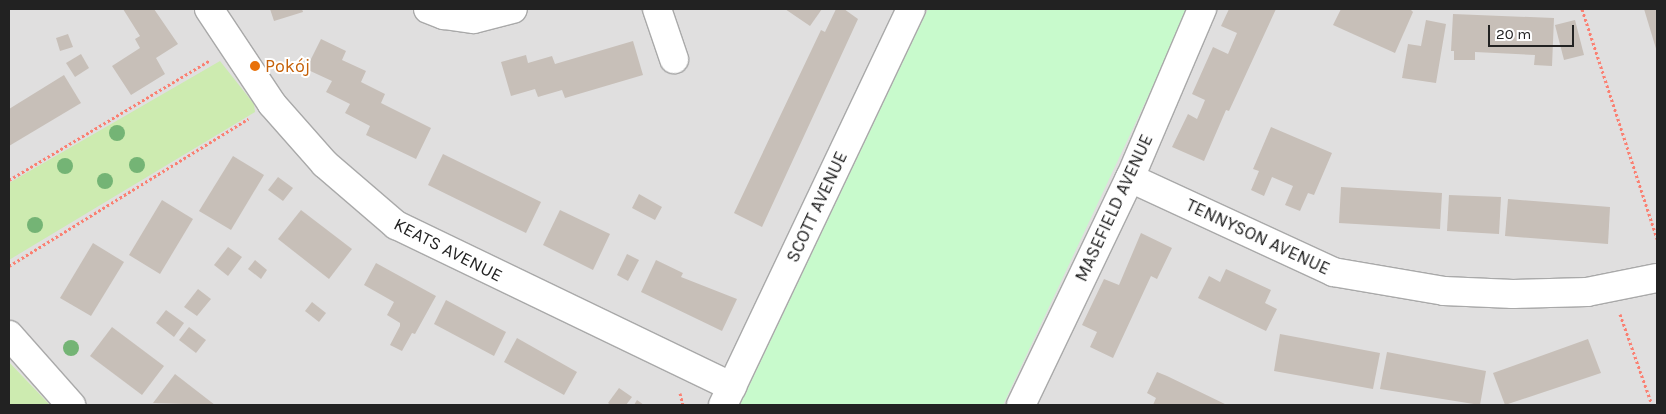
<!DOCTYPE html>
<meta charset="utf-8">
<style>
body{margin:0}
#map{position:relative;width:1666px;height:414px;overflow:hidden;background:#f2efe9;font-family:Karla,sans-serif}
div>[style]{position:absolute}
.residential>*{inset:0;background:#e0dfdf}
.grass>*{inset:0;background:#cdebb0}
.park>*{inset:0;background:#c8facc}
.building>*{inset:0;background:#c7bfb8}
.path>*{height:3px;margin-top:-1.5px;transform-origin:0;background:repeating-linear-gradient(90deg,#fa8072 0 2.5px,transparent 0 5px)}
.roads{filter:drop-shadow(1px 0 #a9a9a9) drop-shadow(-1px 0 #a9a9a9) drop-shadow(0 1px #a9a9a9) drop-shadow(0 -1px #a9a9a9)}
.minor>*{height:28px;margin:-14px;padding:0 14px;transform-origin:14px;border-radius:14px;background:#fff}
.trees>*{width:16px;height:16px;margin:-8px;border-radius:50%;background:#74b475}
.dots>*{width:14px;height:14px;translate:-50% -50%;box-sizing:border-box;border:2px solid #fff;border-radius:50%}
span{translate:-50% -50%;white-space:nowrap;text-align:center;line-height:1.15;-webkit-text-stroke:4px #fff;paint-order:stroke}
.food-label{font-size:18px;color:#c56008}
.left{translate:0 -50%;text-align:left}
.street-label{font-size:18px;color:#222}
.frame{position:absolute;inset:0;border:10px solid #222;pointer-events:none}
.scale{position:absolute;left:1488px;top:25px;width:86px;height:22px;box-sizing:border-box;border:2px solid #222;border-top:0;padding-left:6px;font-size:15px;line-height:18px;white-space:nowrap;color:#222;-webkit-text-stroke:4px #fff;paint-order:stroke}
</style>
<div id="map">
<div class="residential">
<i style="clip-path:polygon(9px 9px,1657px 9px,1657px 405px,50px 405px,9px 362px)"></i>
</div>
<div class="grass">
<i style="clip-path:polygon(220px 61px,254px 104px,255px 112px,9px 260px,9px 183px)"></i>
<i style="clip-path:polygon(9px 362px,50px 405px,9px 405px)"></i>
</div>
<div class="park">
<i style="clip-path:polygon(928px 9px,1189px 9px,1003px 405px,740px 405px)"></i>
</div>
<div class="building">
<i style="clip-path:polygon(123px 9px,154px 9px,178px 44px,156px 58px,165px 74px,131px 95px,112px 66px,140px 48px,135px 39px,140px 36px)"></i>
<i style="clip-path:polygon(270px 9px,302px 9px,303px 12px,274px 21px)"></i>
<i style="clip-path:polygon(785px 9px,822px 9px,810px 26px)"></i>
<i style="clip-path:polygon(836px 9px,844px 9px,858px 19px,762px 227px,734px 213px,821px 30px,825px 32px)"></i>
<i style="clip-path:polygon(1229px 9px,1276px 9px,1229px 111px,1226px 110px,1204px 161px,1172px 147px,1188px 114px,1197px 119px,1205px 100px,1192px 94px,1213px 47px,1228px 54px,1237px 33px,1221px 26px)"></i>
<i style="clip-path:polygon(1341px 9px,1410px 9px,1413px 12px,1395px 53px,1333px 25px)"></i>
<i style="clip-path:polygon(1644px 9px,1657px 9px,1657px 52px)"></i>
<i style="clip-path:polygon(1453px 14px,1554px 18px,1552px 66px,1534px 65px,1535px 55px,1475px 52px,1475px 60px,1454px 60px,1454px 51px,1451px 51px)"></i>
<i style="clip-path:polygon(1426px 20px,1446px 24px,1436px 83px,1402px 78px,1408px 44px,1421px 46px)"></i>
<i style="clip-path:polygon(1575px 20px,1584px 55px,1564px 60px,1555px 25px)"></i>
<i style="clip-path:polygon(68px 34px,73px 47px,60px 51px,56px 38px)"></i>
<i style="clip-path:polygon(321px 39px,346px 51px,342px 60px,366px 71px,361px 82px,385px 94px,381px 103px,431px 128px,416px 159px,366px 135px,370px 126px,345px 113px,350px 104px,326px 92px,332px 81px,306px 69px)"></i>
<i style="clip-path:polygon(633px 41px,643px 75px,565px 98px,562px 90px,538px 97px,535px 89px,511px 96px,501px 62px,526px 55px,528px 63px,552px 56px,555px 64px)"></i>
<i style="clip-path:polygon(81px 54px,89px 68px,75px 77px,66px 63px)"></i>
<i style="clip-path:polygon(64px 75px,81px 103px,9px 146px,9px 109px)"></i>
<i style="clip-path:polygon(1271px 127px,1332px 153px,1314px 195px,1308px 193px,1300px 211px,1285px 205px,1293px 186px,1272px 177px,1264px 196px,1251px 190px,1259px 171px,1253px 169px)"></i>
<i style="clip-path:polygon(443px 154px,541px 202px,526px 233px,428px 185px)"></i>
<i style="clip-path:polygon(233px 156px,264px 175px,231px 230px,199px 211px)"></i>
<i style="clip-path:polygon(278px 177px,293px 188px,283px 201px,268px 190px)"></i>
<i style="clip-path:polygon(1341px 187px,1442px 193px,1440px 229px,1339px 223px)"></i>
<i style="clip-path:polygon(639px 194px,662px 207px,655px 220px,632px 208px)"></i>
<i style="clip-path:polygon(1449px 195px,1501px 197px,1499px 234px,1447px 231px)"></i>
<i style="clip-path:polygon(1508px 199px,1610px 207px,1608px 244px,1505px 236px)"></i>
<i style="clip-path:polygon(162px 200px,193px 219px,160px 274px,129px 255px)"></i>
<i style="clip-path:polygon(301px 210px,352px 249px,329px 279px,278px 239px)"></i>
<i style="clip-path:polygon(560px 210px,610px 234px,593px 270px,543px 245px)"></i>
<i style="clip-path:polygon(1141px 233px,1172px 248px,1157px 279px,1151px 276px,1113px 358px,1090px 347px,1097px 332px,1082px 325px,1104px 279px,1119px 285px)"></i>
<i style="clip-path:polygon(93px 243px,124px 262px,91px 316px,60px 298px)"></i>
<i style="clip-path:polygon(228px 247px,242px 257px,228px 276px,214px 265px)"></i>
<i style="clip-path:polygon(627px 254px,639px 260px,628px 281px,617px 275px)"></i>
<i style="clip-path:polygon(255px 260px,267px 270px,261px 279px,248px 269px)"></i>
<i style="clip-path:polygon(656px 260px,683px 273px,681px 277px,737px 299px,722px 331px,641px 292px)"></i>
<i style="clip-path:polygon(376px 263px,436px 296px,415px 334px,412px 333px,402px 351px,390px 345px,400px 326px,400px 323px,387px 315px,394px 302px,364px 285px)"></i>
<i style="clip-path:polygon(1226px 269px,1271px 290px,1265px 303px,1277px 309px,1266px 331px,1198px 298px,1209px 276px,1220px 282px)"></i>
<i style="clip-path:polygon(198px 289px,211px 299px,197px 316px,184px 307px)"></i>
<i style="clip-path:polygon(446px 300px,506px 332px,494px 356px,434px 324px)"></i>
<i style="clip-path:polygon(312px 302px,326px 313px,319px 322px,305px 311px)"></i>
<i style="clip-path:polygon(166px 310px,184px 323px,174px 337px,156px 323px)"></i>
<i style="clip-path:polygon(112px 327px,164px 366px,142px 395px,90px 356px)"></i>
<i style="clip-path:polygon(189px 327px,206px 340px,196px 353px,179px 340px)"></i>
<i style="clip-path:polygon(1280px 334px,1380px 353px,1373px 389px,1274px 371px)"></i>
<i style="clip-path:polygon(517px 338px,577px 372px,564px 395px,504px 362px)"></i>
<i style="clip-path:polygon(1588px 339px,1601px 373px,1505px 405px,1493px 373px)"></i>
<i style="clip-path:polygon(1387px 352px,1486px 371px,1480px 405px,1380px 389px)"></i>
<i style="clip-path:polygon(1157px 372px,1167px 376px,1227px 405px,1153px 405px,1156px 398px,1147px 393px)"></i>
<i style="clip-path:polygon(175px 374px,215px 405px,153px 403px)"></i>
<i style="clip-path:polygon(619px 388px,632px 397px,626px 405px,611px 405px,608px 403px)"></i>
<i style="clip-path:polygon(637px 400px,644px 405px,634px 405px)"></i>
</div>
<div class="path">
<i style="left:1582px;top:9px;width:242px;rotate:71.9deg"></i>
<i style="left:9px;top:180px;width:233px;rotate:-30.8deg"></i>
<i style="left:9px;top:266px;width:281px;rotate:-31.6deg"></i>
<i style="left:1620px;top:314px;width:96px;rotate:70.6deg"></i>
<i style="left:680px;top:393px;width:12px;rotate:76deg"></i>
</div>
<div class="roads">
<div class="minor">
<i style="left:209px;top:9px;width:114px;rotate:56.4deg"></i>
<i style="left:272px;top:104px;width:80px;rotate:48.5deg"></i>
<i style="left:325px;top:164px;width:94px;rotate:40.7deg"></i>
<i style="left:396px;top:225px;width:373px;rotate:25.7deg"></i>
<i style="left:428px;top:9px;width:17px;rotate:21deg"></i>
<i style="left:444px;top:15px;width:30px;rotate:8deg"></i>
<i style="left:474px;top:19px;width:40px;rotate:-14.4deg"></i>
<i style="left:657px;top:9px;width:53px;rotate:71.2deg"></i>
<i style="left:1130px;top:178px;width:224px;rotate:24.8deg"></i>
<i style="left:1333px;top:272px;width:113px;rotate:9.7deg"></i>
<i style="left:1444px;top:291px;width:69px;rotate:2.5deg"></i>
<i style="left:1513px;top:294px;width:74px;rotate:-1.5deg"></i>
<i style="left:1587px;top:292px;width:71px;rotate:-11.3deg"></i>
<i style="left:9px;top:335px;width:94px;rotate:48.5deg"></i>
<i style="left:723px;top:405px;width:438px;rotate:-64.6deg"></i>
<i style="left:1021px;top:405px;width:252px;rotate:-64.4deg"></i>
<i style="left:1130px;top:178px;width:184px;rotate:-66.9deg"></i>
</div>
</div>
<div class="trees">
<i style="left:117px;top:133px"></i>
<i style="left:137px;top:165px"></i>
<i style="left:65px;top:166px"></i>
<i style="left:105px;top:181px"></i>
<i style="left:35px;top:225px"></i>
<i style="left:71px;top:348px"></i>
</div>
<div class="dots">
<i style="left:255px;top:66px;background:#e8710a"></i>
</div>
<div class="food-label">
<span class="left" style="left:265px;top:66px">Pokój</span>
</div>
<div class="street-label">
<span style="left:817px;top:207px;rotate:-65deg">SCOTT AVENUE</span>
<span style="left:1114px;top:208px;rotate:-65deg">MASEFIELD AVENUE</span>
<span style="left:1258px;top:237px;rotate:25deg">TENNYSON AVENUE</span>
<span style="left:448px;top:250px;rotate:27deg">KEATS AVENUE</span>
</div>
<div class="frame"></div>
<div class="scale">20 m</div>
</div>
